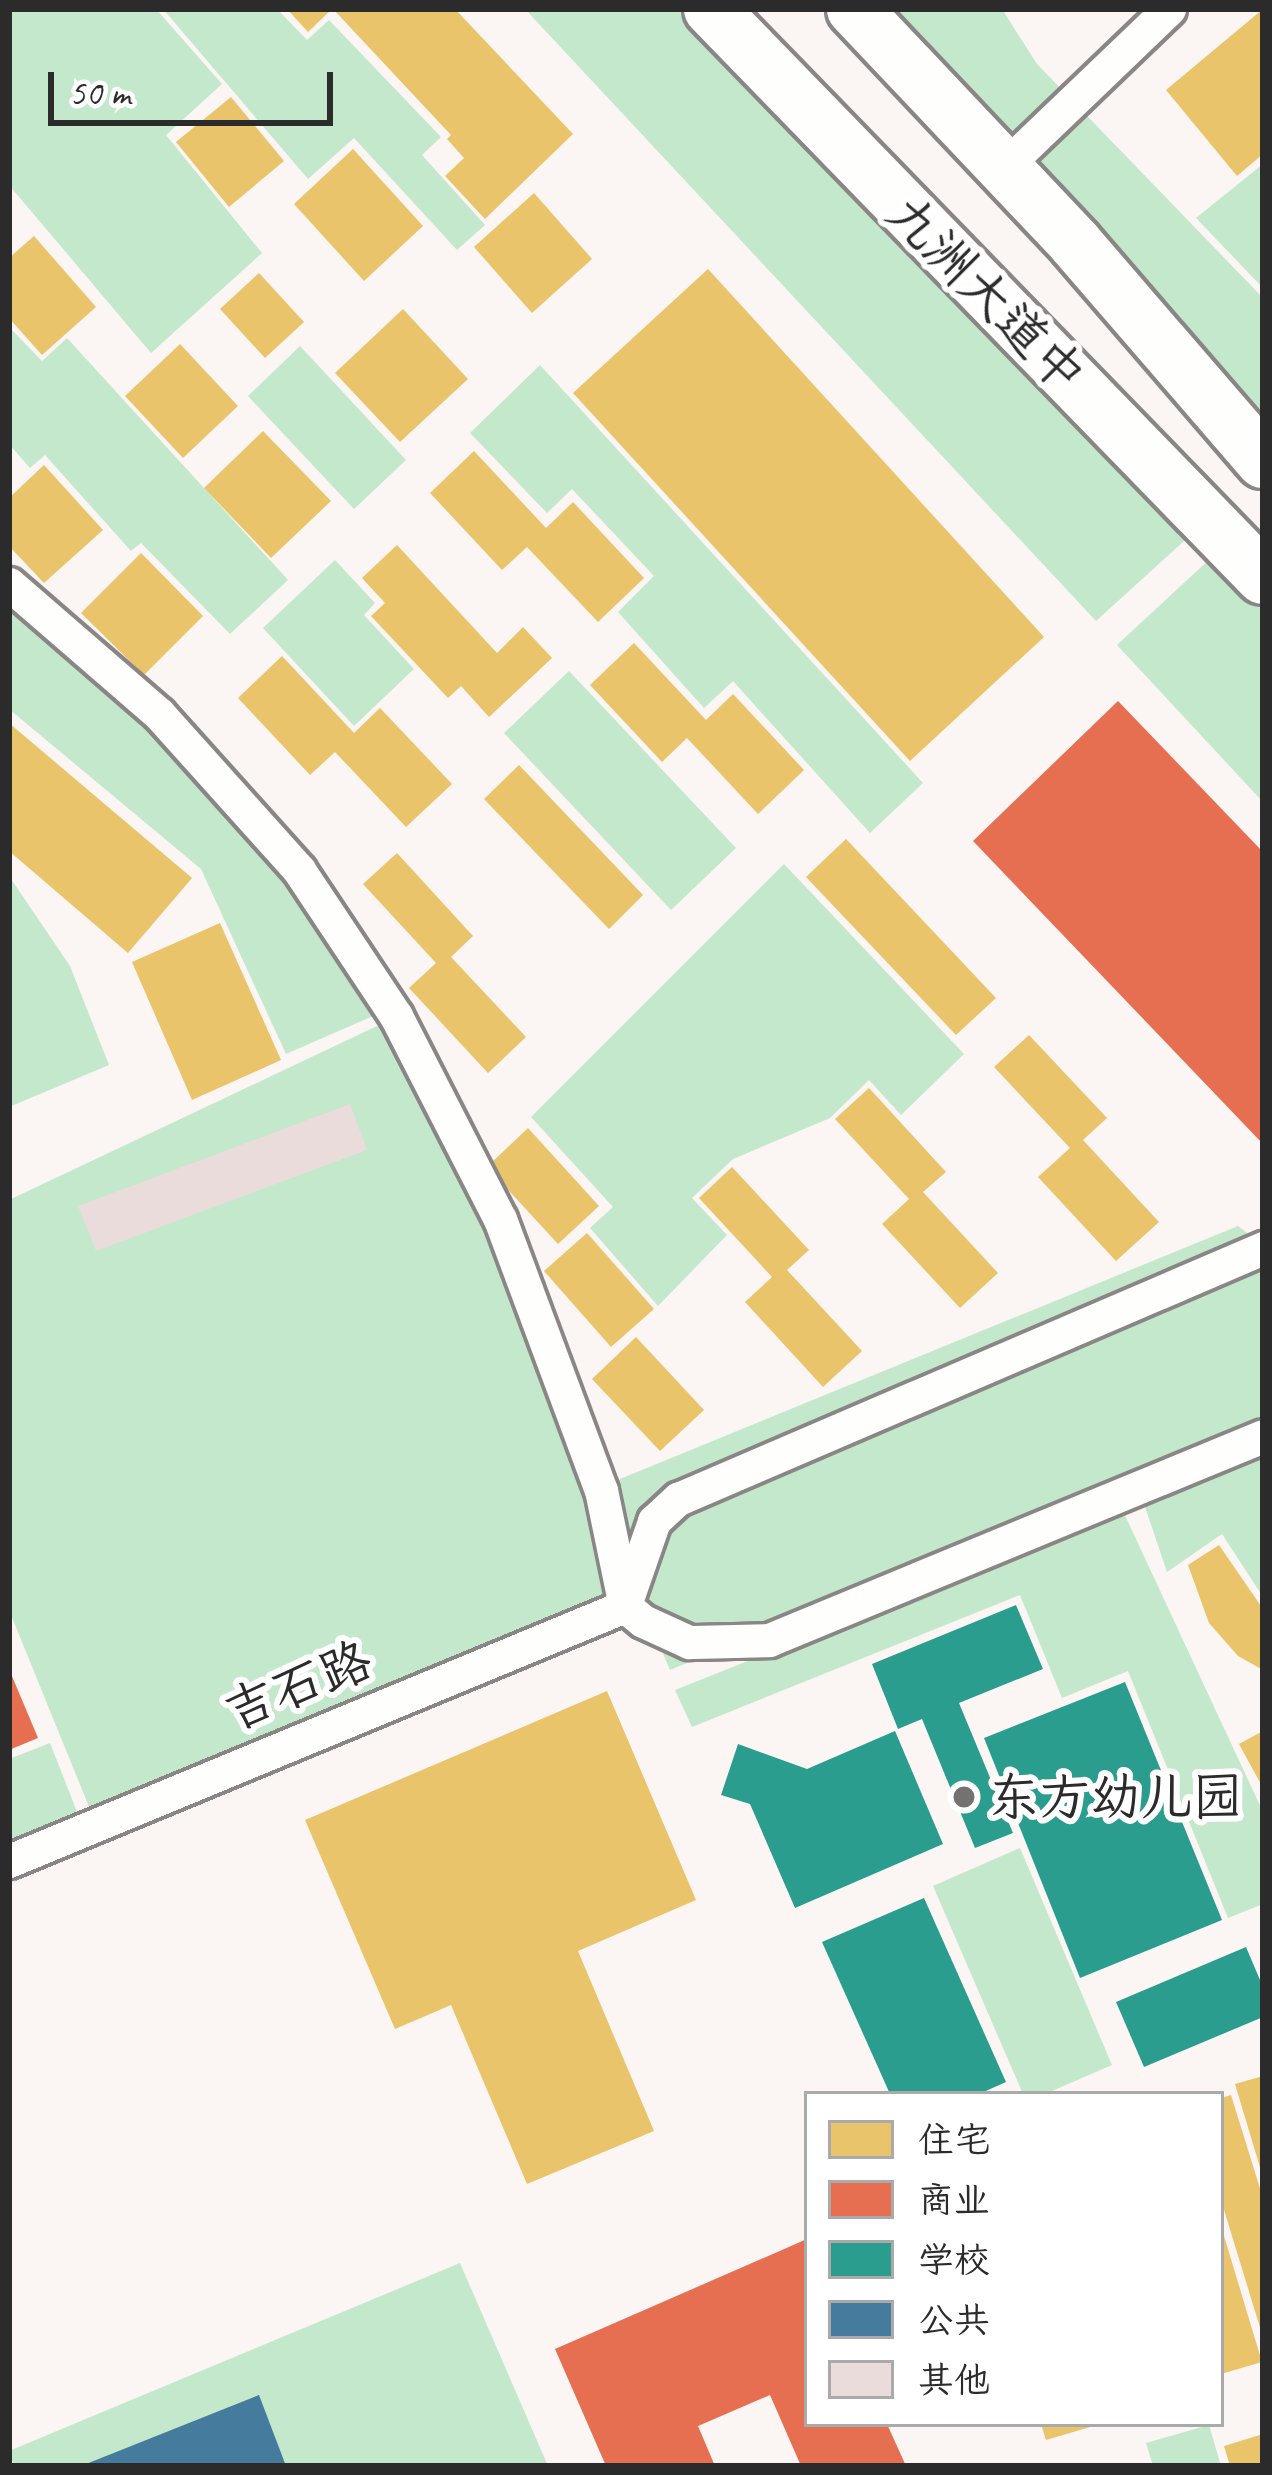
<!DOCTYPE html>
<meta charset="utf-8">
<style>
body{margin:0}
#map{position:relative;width:1272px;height:2475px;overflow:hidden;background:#fbf5f4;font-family:Caveat,"LXGW WenKai TC",sans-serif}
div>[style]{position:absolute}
.green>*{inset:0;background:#c3e8cc}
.homes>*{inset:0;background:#e9c46a}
.shops>*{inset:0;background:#e76f51}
.schools>*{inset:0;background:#2a9d8f}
.public>*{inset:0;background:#457b9d}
.building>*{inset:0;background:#eadcdb}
.roads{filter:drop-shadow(3px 0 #898685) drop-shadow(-3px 0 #898685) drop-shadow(0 3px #898685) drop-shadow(0 -3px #898685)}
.minor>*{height:33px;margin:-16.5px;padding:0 16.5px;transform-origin:16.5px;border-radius:16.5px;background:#fefefd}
.primary>*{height:54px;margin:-27px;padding:0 27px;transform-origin:27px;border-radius:27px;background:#fefefd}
.dots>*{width:33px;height:33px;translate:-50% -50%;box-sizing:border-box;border:6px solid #fff;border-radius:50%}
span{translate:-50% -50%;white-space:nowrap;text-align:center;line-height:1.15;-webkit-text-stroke:12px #fff;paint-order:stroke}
.street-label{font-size:51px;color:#2b2b2b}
.poi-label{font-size:51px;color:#2b2b2b}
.left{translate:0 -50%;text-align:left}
.frame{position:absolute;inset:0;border:12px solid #2b2b2b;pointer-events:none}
.legend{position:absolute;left:804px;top:2091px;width:420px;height:336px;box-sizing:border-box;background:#fff;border:3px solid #aaa;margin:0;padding:15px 21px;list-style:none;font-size:36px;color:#2b2b2b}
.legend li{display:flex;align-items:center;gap:24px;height:60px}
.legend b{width:60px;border:3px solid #aaa}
.scale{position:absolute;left:48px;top:72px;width:285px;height:54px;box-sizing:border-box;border:6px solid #2b2b2b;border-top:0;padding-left:15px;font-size:36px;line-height:42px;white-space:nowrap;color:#2b2b2b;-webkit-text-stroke:9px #fff;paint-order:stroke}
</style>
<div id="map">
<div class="green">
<i style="clip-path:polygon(9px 9px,156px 9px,222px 84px,166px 135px,262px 253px,151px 353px,9px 185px)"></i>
<i style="clip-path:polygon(163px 9px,277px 9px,307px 40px,329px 20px,441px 137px,422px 155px,485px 225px,457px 250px,354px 138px,308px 179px)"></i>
<i style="clip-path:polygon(525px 9px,710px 9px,1194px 532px,1096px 621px)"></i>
<i style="clip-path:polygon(838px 9px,1002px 9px,1037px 64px,1263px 298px,1263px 457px)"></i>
<i style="clip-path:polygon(1263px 164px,1263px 288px,1196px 218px)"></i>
<i style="clip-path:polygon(9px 327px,42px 361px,67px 338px,288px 580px,230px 634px,141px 543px,131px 551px,45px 455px,30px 468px,9px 444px)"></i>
<i style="clip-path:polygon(300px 346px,406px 460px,354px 509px,248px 396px)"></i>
<i style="clip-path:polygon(540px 365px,923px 783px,870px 833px,733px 681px,704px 708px,618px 612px,654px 576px,572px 489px,547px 513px,470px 433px)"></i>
<i style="clip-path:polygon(1213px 556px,1263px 611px,1263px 802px,1117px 645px)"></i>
<i style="clip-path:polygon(335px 560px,375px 603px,364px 615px,414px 669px,354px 726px,263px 628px)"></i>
<i style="clip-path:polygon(9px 599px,152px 718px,291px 879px,380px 1013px,286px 1054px,201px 869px,9px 709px)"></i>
<i style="clip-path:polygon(569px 671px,736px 848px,671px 910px,504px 733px)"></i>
<i style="clip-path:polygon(784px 864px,964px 1054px,901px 1115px,869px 1080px,830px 1118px,733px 1159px,692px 1198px,727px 1235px,658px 1306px,590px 1228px,613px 1207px,531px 1117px)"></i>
<i style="clip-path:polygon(9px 876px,70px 966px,109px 1065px,9px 1107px)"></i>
<i style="clip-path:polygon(396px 1017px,499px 1219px,625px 1606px,96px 1824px,9px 1610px,9px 1200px)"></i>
<i style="clip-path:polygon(1238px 1226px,1263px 1245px,1263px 1425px,670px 1670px,640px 1598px,620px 1479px)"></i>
<i style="clip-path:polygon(1263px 1447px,1263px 1597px,1222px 1534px,1167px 1572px,1141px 1495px)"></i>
<i style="clip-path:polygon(1123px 1511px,1263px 1812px,1263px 1904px,1228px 1918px,1128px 1671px,1062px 1698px,1020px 1595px,692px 1727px,675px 1690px)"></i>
<i style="clip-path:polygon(50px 1743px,81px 1822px,9px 1851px,9px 1759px)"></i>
<i style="clip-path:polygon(1020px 1848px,1112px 2065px,1045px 2094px,1023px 2094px,933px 1886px)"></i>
<i style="clip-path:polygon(460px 2263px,548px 2466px,14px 2466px,9px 2451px)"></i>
<i style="clip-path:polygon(1209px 2425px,1221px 2466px,1153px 2466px,1146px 2443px)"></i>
</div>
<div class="homes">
<i style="clip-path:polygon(287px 9px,332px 9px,308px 32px)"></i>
<i style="clip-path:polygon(333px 9px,455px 9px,573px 134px,485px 219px,445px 176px,464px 158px,447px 139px,451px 135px)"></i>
<i style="clip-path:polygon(1263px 9px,1263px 154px,1237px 176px,1166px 90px)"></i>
<i style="clip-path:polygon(231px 97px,284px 161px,229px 207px,176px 142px)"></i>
<i style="clip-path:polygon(353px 149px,423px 226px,364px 281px,294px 204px)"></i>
<i style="clip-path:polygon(534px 193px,592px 259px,532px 313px,474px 247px)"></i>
<i style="clip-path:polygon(34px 236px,96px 307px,42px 355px,9px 318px,9px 258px)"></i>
<i style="clip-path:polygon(708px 269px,1044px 637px,910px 761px,573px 393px)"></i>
<i style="clip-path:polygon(259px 273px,304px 322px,265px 358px,220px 309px)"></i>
<i style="clip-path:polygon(403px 309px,468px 379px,400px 442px,335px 373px)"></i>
<i style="clip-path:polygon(180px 344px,238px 406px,183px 458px,125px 396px)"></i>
<i style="clip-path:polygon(263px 431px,331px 501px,271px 558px,204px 488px)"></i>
<i style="clip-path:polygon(474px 451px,546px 528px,573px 502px,644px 578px,598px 622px,527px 547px,502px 570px,430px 493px)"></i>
<i style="clip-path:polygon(44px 465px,103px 530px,44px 583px,9px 546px,9px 498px)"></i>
<i style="clip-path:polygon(397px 545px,497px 653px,523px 627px,552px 658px,489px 717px,461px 686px,448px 698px,371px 616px,385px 603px,362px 578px)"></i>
<i style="clip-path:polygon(141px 553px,203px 616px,144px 675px,81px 613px)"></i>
<i style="clip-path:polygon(634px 643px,706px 720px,733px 694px,804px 770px,758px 814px,687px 738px,662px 762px,590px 685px)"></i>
<i style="clip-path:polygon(282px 656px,354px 733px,380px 708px,452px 784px,406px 827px,335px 752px,310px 775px,238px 698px)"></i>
<i style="clip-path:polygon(9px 723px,192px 878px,128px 953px,9px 851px)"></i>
<i style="clip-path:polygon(519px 765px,643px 895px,609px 929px,484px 799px)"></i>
<i style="clip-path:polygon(846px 839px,996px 998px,956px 1035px,806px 877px)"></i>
<i style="clip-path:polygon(397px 853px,473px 936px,451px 957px,526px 1037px,488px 1073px,409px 988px,436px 963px,363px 884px)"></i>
<i style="clip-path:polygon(220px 923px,281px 1060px,192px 1100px,132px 962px)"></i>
<i style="clip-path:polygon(1029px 1035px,1107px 1118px,1083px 1140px,1159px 1222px,1116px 1261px,1038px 1177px,1070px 1148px,994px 1067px)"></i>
<i style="clip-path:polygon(869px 1088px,946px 1172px,923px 1192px,998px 1273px,960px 1308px,882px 1224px,909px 1199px,835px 1119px)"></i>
<i style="clip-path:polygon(528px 1128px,599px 1206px,558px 1244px,487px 1167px)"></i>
<i style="clip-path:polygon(732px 1167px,809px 1250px,787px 1270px,862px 1351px,823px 1387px,745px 1302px,772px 1277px,699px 1198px)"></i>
<i style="clip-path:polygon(587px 1233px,654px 1309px,611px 1347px,544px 1271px)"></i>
<i style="clip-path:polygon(636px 1337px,704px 1410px,660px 1451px,592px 1379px)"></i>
<i style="clip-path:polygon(1219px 1545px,1263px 1609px,1263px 1670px,1238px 1656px,1209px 1623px,1188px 1565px)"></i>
<i style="clip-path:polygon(607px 1691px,696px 1900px,578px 1951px,654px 2131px,527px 2184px,451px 2005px,395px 2029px,305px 1820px)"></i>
<i style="clip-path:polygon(1263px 1731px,1263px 1788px,1239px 1744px)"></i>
<i style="clip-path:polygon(1263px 2076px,1263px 2174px,1262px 2174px,1235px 2084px)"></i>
<i style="clip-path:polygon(1231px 2095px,1263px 2198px,1262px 2334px,1221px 2200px,1221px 2098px)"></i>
<i style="clip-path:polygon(1221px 2226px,1262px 2362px,1221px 2374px)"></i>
<i style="clip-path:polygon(1041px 2424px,1097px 2424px,1097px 2425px,1046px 2440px)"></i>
<i style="clip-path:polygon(1263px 2434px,1263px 2466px,1230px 2466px,1224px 2446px)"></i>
</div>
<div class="shops">
<i style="clip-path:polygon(1118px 701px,1263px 852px,1263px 1144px,973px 841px)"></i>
<i style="clip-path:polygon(9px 1669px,38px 1738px,9px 1750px)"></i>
<i style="clip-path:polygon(807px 2239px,807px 2424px,887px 2424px,906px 2466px,801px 2466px,770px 2395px,698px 2426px,715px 2466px,606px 2466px,555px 2349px)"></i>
</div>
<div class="schools">
<i style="clip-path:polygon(1016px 1605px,1043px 1669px,959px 1703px,1013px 1833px,975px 1848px,922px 1719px,898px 1729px,872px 1664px)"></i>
<i style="clip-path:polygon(1125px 1682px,1222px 1920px,1080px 1978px,984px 1738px)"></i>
<i style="clip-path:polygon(895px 1731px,943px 1844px,795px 1908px,750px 1804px,721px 1795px,738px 1744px,807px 1769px)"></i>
<i style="clip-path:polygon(924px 1898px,1006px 2082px,979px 2094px,890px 2094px,822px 1942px)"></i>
<i style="clip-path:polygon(1246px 1947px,1263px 1987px,1263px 2017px,1144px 2067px,1116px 2002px)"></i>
</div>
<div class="public">
<i style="clip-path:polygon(259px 2395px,286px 2466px,81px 2466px)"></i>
</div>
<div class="building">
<i style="clip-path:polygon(350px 1104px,367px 1150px,96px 1251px,78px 1206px)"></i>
</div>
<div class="roads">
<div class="minor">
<i style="left:1003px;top:168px;width:230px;rotate:-43.8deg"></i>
<i style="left:9px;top:584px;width:198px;rotate:40.9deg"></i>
<i style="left:159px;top:714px;width:210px;rotate:48.1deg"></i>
<i style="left:299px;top:870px;width:175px;rotate:56.4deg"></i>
<i style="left:396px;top:1016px;width:228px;rotate:62.9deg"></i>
<i style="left:500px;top:1219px;width:289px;rotate:69.6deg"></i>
<i style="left:601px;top:1490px;width:118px;rotate:78.3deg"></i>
<i style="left:625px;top:1606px;width:23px;rotate:40deg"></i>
<i style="left:643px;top:1621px;width:51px;rotate:24.5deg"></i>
<i style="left:689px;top:1642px;width:80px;rotate:-1.4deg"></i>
<i style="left:769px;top:1640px;width:534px;rotate:-22.44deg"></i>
<i style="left:627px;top:1599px;width:83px;rotate:-70.9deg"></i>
<i style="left:654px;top:1521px;width:33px;rotate:-43deg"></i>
<i style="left:678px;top:1499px;width:637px;rotate:-23.22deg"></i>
<i style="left:9px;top:1861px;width:667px;rotate:-22.49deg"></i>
</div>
<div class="primary">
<i style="left:711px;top:9px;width:792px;rotate:45.82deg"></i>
<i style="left:854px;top:9px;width:322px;rotate:46.6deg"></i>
<i style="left:1075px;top:243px;width:288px;rotate:49.2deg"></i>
</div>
</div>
<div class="dots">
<i style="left:964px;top:1797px;background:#747271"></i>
</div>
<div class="street-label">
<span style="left:986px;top:294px;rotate:45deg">九洲大道中</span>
<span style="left:298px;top:1686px;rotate:-22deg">吉石路</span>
</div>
<div class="poi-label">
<span class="left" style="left:988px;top:1797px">东方幼儿园</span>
</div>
<div class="frame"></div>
<ul class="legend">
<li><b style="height:33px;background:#e9c46a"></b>住宅</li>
<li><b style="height:33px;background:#e76f51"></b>商业</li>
<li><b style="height:33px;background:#2a9d8f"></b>学校</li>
<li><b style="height:33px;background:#457b9d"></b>公共</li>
<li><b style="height:33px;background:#eadcdb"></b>其他</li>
</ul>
<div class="scale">50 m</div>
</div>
